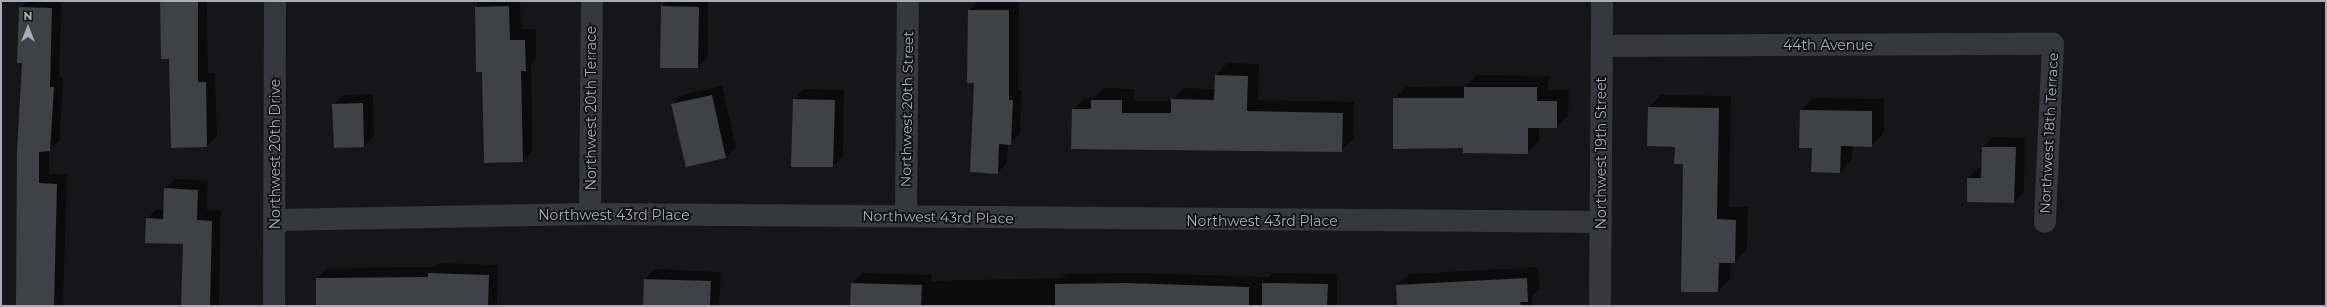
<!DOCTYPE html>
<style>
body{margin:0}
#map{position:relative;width:2327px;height:307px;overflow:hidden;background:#161618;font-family:Montserrat,sans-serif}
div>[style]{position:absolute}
.shadow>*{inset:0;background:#0007}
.building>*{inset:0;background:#404145}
.street>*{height:22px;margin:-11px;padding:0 11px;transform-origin:11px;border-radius:11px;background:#37383d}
span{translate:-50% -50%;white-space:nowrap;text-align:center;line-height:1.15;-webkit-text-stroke:3.5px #111113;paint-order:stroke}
.street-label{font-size:14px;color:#a8adb8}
.frame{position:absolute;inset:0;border:2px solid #a8adb8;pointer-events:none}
.north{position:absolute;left:8px;top:8px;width:40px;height:40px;-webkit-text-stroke:3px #111113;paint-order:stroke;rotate:0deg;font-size:11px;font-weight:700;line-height:16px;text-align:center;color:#a8adb8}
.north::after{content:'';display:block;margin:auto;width:14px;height:18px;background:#a8adb8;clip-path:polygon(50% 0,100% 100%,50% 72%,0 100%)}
</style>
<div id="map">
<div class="shadow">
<i style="clip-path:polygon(27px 1px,62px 1px,59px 77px,63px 78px,60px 140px,49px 150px,49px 174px,67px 174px,63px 306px,16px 306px,23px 62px,20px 8px)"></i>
<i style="clip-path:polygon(161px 1px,207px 1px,208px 73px,215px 73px,217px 136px,207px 146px)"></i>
<i style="clip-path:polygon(478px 1px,520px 1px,521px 29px,536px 29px,536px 59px,531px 64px,533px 150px,522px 161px,483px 71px,476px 7px)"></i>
<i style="clip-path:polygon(667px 1px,708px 1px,708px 57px,698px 67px,662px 6px)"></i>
<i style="clip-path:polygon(978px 1px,1019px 1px,1018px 90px,1022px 91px,1020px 134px,1008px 144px,1007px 163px,997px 173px,975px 82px,969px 10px)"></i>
<i style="clip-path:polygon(1227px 63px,1259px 64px,1258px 100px,1354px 102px,1353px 139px,1341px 151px,1073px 110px,1085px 98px,1094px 98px,1104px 88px,1134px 89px,1134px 101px,1172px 101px,1184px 88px,1215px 89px,1216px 75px)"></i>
<i style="clip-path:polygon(1477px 75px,1549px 76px,1548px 90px,1569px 90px,1568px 116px,1556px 127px,1539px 127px,1539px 141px,1527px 153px,1464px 147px,1394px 99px,1406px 87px,1466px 86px)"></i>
<i style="clip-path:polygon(722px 86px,736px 147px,726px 157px,672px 105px,682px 95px)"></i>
<i style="clip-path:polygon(804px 89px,844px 90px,843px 156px,833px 166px,794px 99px)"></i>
<i style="clip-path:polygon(373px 94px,374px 136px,364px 146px,335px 147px,333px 105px,343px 95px)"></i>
<i style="clip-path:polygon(1661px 95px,1731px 96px,1729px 207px,1748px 207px,1747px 249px,1735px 262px,1731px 262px,1730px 279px,1718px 291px,1684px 163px,1676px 146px,1649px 107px)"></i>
<i style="clip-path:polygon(1813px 98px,1884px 99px,1884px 133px,1871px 146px,1853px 145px,1852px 159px,1840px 172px,1813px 147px,1801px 110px)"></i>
<i style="clip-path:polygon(1993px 137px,2025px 138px,2024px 192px,2014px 202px,1968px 201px,1968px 178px,1978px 168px,1982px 168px,1983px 147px)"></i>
<i style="clip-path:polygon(175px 179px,208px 180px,207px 210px,221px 211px,219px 306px,182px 306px,184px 243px,147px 219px,157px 209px,164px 209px,165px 189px)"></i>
<i style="clip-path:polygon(439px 263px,498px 265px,497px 306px,317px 306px,317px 278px,327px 268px,435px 267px)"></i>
<i style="clip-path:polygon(1538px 267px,1540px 289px,1532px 296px,1533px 306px,1398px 306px,1397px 285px,1409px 274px)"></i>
<i style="clip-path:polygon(655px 269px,721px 272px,719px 306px,644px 306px,645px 279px)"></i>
<i style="clip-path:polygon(862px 273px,932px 275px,931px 281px,1062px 278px,1066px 274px,1137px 273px,1269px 277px,1273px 273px,1337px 274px,1337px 306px,851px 306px,852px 283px)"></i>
</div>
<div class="building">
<i style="clip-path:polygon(160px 1px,198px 1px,198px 82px,206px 82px,207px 147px,171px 148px,169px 59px,161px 59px)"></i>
<i style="clip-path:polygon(509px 6px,510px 40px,525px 40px,526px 71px,521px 71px,523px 162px,484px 163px,482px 72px,476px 72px,475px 7px)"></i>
<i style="clip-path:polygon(661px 6px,699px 7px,698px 68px,660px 68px)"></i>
<i style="clip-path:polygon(19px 7px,52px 8px,50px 87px,54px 87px,50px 151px,39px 152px,39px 183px,57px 184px,54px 306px,16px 306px,17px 151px,22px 63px,17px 63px)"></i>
<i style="clip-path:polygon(968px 10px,1009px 10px,1009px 100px,1013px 100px,1011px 145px,999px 144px,998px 174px,970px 172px,974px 83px,967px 83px)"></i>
<i style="clip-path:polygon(1215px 75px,1248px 76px,1247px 111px,1343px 113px,1342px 152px,1071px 149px,1072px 109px,1091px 109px,1091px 100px,1122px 100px,1122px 113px,1171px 113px,1171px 99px,1214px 100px)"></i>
<i style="clip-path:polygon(1464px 87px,1537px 87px,1537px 101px,1557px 101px,1557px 128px,1528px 128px,1528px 154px,1463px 153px,1463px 148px,1393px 149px,1393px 98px,1464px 98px)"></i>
<i style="clip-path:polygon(712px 95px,726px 158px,686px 167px,671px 104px)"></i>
<i style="clip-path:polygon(793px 99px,835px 100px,833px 167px,791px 167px)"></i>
<i style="clip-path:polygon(363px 103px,364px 147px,334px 148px,332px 104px)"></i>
<i style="clip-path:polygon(1648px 107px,1719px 108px,1717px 219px,1736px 220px,1735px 263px,1719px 263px,1718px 292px,1681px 292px,1683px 164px,1674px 164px,1675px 147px,1647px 146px)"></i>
<i style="clip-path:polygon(1800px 110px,1872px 111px,1872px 147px,1841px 146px,1840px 173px,1811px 172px,1812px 148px,1799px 148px)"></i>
<i style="clip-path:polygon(1982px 147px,2016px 147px,2014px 203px,1967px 202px,1967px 178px,1981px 178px)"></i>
<i style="clip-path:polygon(164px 188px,198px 190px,197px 220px,212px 221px,210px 306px,181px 306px,183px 244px,145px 243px,146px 218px,163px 219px)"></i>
<i style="clip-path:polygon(428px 273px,489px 275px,488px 306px,316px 306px,316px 278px,428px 277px)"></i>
<i style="clip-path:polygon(1527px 278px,1528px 302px,1520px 302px,1521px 306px,1397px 306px,1396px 285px)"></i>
<i style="clip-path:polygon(644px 279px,711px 281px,710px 306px,643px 306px)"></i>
<i style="clip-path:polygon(851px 283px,922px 285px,921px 306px,850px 306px)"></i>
<i style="clip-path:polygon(1126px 283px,1249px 287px,1249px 306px,1055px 306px,1055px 284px)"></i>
<i style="clip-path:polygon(1262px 283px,1328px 284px,1327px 306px,1262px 306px)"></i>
</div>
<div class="street">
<i style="left:1602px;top:46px;width:451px;rotate:-0.3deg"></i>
<i style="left:2053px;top:44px;width:178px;rotate:92.6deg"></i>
<i style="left:590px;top:214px;width:213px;rotate:-89.5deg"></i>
<i style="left:906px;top:216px;width:215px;rotate:-89.5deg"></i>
<i style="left:275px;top:220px;width:315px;rotate:-1.1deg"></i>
<i style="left:590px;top:214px;width:1011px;rotate:0.45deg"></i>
<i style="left:274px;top:306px;width:305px;rotate:-89.8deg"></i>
<i style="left:1600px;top:306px;width:305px;rotate:-89.6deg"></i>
</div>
<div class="street-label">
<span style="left:1828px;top:45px">44th Avenue</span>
<span style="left:591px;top:108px;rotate:-90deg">Northwest 20th Terrace</span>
<span style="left:907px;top:109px;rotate:-89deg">Northwest 20th Street</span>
<span style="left:2049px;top:133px;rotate:-87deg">Northwest 18th Terrace</span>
<span style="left:1601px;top:153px;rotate:-90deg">Northwest 19th Street</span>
<span style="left:275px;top:154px;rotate:-90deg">Northwest 20th Drive</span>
<span style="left:614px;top:215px">Northwest 43rd Place</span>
<span style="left:938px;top:217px;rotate:1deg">Northwest 43rd Place</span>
<span style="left:1262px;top:221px">Northwest 43rd Place</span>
</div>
<div class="frame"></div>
<div class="north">N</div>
</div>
